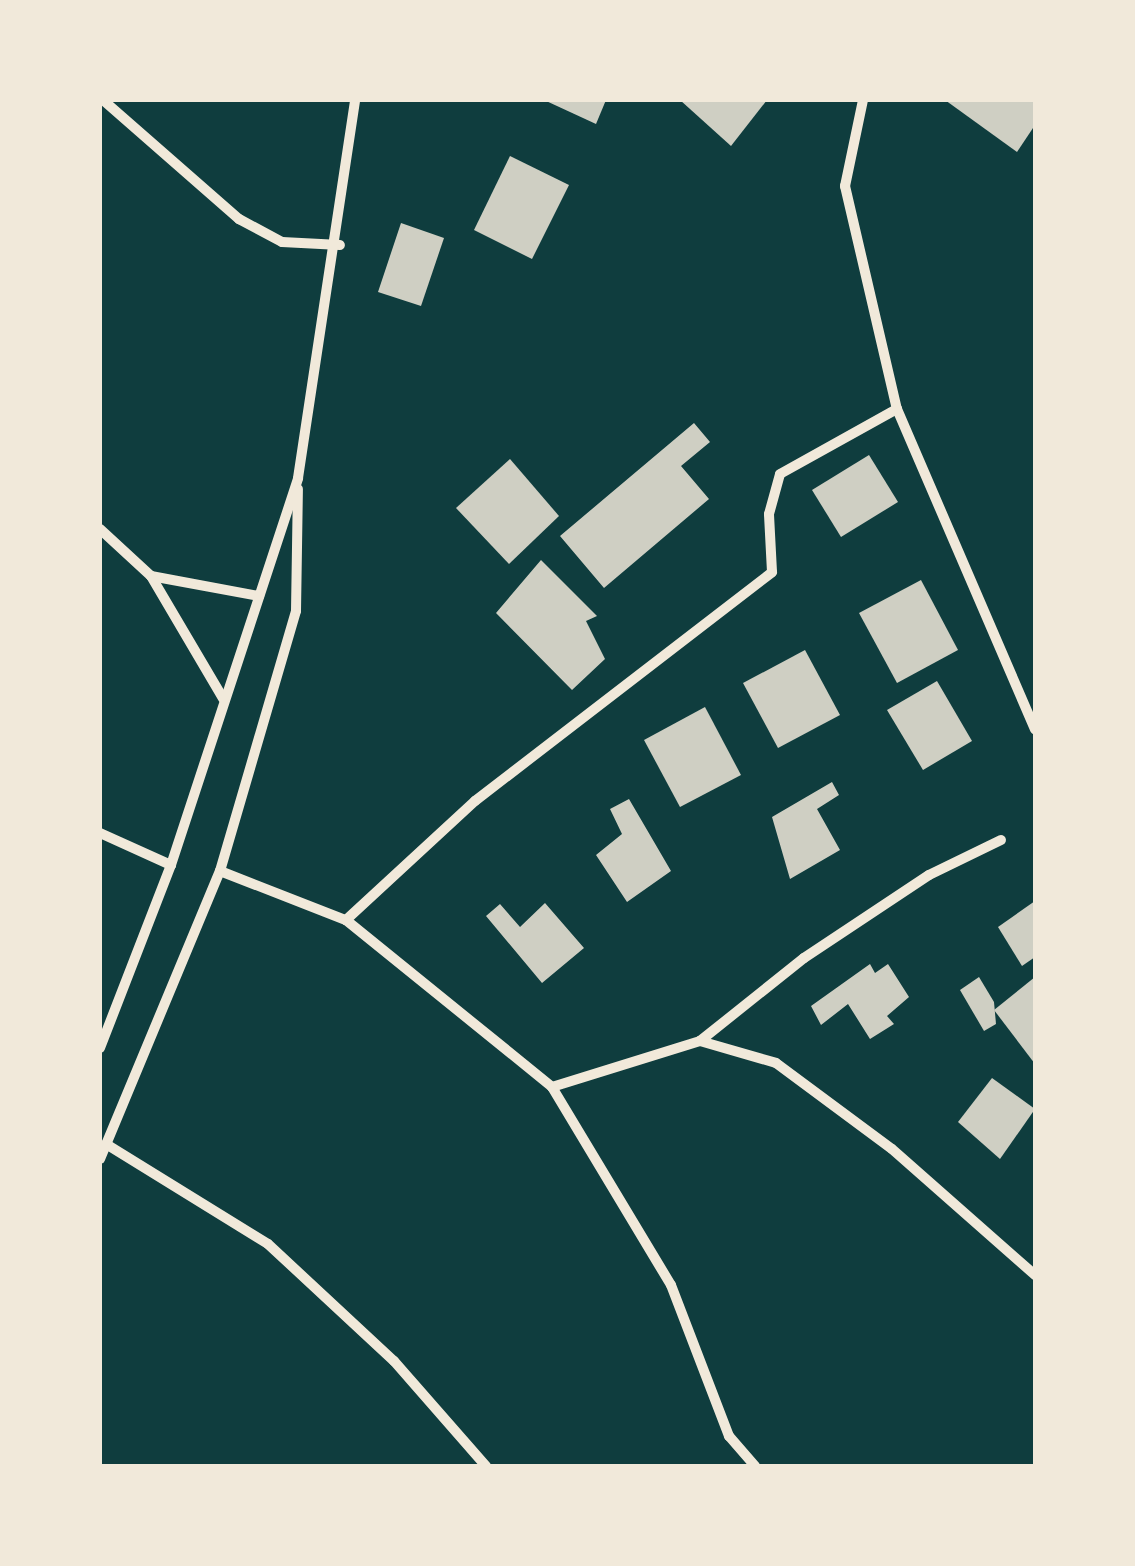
<!DOCTYPE html>
<style>
body{margin:0}
#map{position:relative;width:1135px;height:1566px;overflow:hidden;background:#0f3d3e;font-family:"Alegreya Sans",sans-serif}
div>[style]{position:absolute}
.building>*{inset:0;background:#cfcfc3}
.minor>*{height:10px;margin:-5px;padding:0 5px;transform-origin:5px;border-radius:5px;background:#f1e9da}
span{translate:-50% -50%;white-space:nowrap;text-align:center;line-height:1.15;-webkit-text-stroke:10px #f1e9da;paint-order:stroke}
.frame{position:absolute;inset:0;border:102px solid #f1e9da;pointer-events:none}
</style>
<div id="map">
<div class="building">
<i style="clip-path:polygon(544px 100px,606px 100px,596px 124px)"></i>
<i style="clip-path:polygon(680px 100px,767px 100px,731px 146px)"></i>
<i style="clip-path:polygon(945px 100px,1035px 100px,1035px 125px,1017px 152px)"></i>
<i style="clip-path:polygon(510px 156px,569px 185px,532px 259px,474px 230px)"></i>
<i style="clip-path:polygon(401px 223px,444px 238px,421px 306px,378px 292px)"></i>
<i style="clip-path:polygon(694px 423px,710px 442px,681px 466px,709px 499px,604px 588px,560px 536px)"></i>
<i style="clip-path:polygon(869px 455px,898px 502px,841px 537px,812px 490px)"></i>
<i style="clip-path:polygon(510px 459px,559px 516px,509px 564px,456px 508px)"></i>
<i style="clip-path:polygon(541px 560px,597px 616px,586px 621px,605px 659px,572px 690px,496px 613px)"></i>
<i style="clip-path:polygon(921px 580px,958px 650px,897px 683px,859px 613px)"></i>
<i style="clip-path:polygon(805px 650px,840px 715px,778px 748px,743px 683px)"></i>
<i style="clip-path:polygon(937px 681px,972px 741px,923px 770px,887px 710px)"></i>
<i style="clip-path:polygon(705px 707px,741px 775px,680px 807px,644px 740px)"></i>
<i style="clip-path:polygon(832px 782px,839px 795px,817px 809px,840px 850px,790px 879px,772px 817px)"></i>
<i style="clip-path:polygon(629px 799px,671px 871px,627px 902px,596px 855px,622px 834px,610px 809px)"></i>
<i style="clip-path:polygon(1035px 901px,1035px 957px,1022px 966px,998px 927px)"></i>
<i style="clip-path:polygon(545px 903px,584px 948px,542px 983px,486px 916px,500px 904px,520px 927px)"></i>
<i style="clip-path:polygon(870px 964px,875px 973px,888px 964px,909px 997px,887px 1016px,894px 1024px,870px 1039px,848px 1004px,821px 1025px,811px 1006px)"></i>
<i style="clip-path:polygon(979px 977px,994px 1002px,996px 1024px,984px 1031px,960px 990px)"></i>
<i style="clip-path:polygon(1035px 977px,1035px 1064px,994px 1010px)"></i>
<i style="clip-path:polygon(992px 1078px,1035px 1109px,1000px 1159px,958px 1122px)"></i>
</div>
<div class="minor">
<i style="left:103px;top:100px;width:181px;rotate:41.2deg"></i>
<i style="left:239px;top:219px;width:49px;rotate:28.1deg"></i>
<i style="left:282px;top:242px;width:58px;rotate:3deg"></i>
<i style="left:863px;top:100px;width:88px;rotate:101.8deg"></i>
<i style="left:845px;top:186px;width:229px;rotate:76.9deg"></i>
<i style="left:897px;top:409px;width:349px;rotate:66.7deg"></i>
<i style="left:100px;top:529px;width:69px;rotate:42.7deg"></i>
<i style="left:151px;top:576px;width:110px;rotate:10.5deg"></i>
<i style="left:151px;top:576px;width:142px;rotate:59.5deg"></i>
<i style="left:100px;top:833px;width:78px;rotate:24.3deg"></i>
<i style="left:220px;top:871px;width:135px;rotate:21.3deg"></i>
<i style="left:346px;top:920px;width:265px;rotate:39deg"></i>
<i style="left:552px;top:1087px;width:231px;rotate:59deg"></i>
<i style="left:671px;top:1285px;width:162px;rotate:69deg"></i>
<i style="left:729px;top:1436px;width:40px;rotate:49deg"></i>
<i style="left:346px;top:920px;width:176px;rotate:-42.7deg"></i>
<i style="left:475px;top:801px;width:375px;rotate:-37.6deg"></i>
<i style="left:772px;top:572px;width:58px;rotate:-93deg"></i>
<i style="left:769px;top:514px;width:41px;rotate:-74.6deg"></i>
<i style="left:780px;top:474px;width:134px;rotate:-29.1deg"></i>
<i style="left:700px;top:1041px;width:133px;rotate:-38.6deg"></i>
<i style="left:804px;top:958px;width:150px;rotate:-33.6deg"></i>
<i style="left:929px;top:875px;width:80px;rotate:-25.9deg"></i>
<i style="left:100px;top:1048px;width:196px;rotate:-68.8deg"></i>
<i style="left:171px;top:865px;width:407px;rotate:-71.8deg"></i>
<i style="left:298px;top:478px;width:382px;rotate:-81.4deg"></i>
<i style="left:552px;top:1087px;width:155px;rotate:-17.3deg"></i>
<i style="left:700px;top:1041px;width:79px;rotate:16.1deg"></i>
<i style="left:776px;top:1063px;width:144px;rotate:36.6deg"></i>
<i style="left:892px;top:1149px;width:191px;rotate:41.4deg"></i>
<i style="left:106px;top:1144px;width:190px;rotate:31.7deg"></i>
<i style="left:268px;top:1244px;width:172px;rotate:42.9deg"></i>
<i style="left:394px;top:1361px;width:140px;rotate:48.8deg"></i>
<i style="left:100px;top:1159px;width:312px;rotate:-67.4deg"></i>
<i style="left:220px;top:871px;width:271px;rotate:-73.7deg"></i>
<i style="left:296px;top:611px;width:122px;rotate:-89.1deg"></i>
</div>
<div class="frame"></div>
</div>
